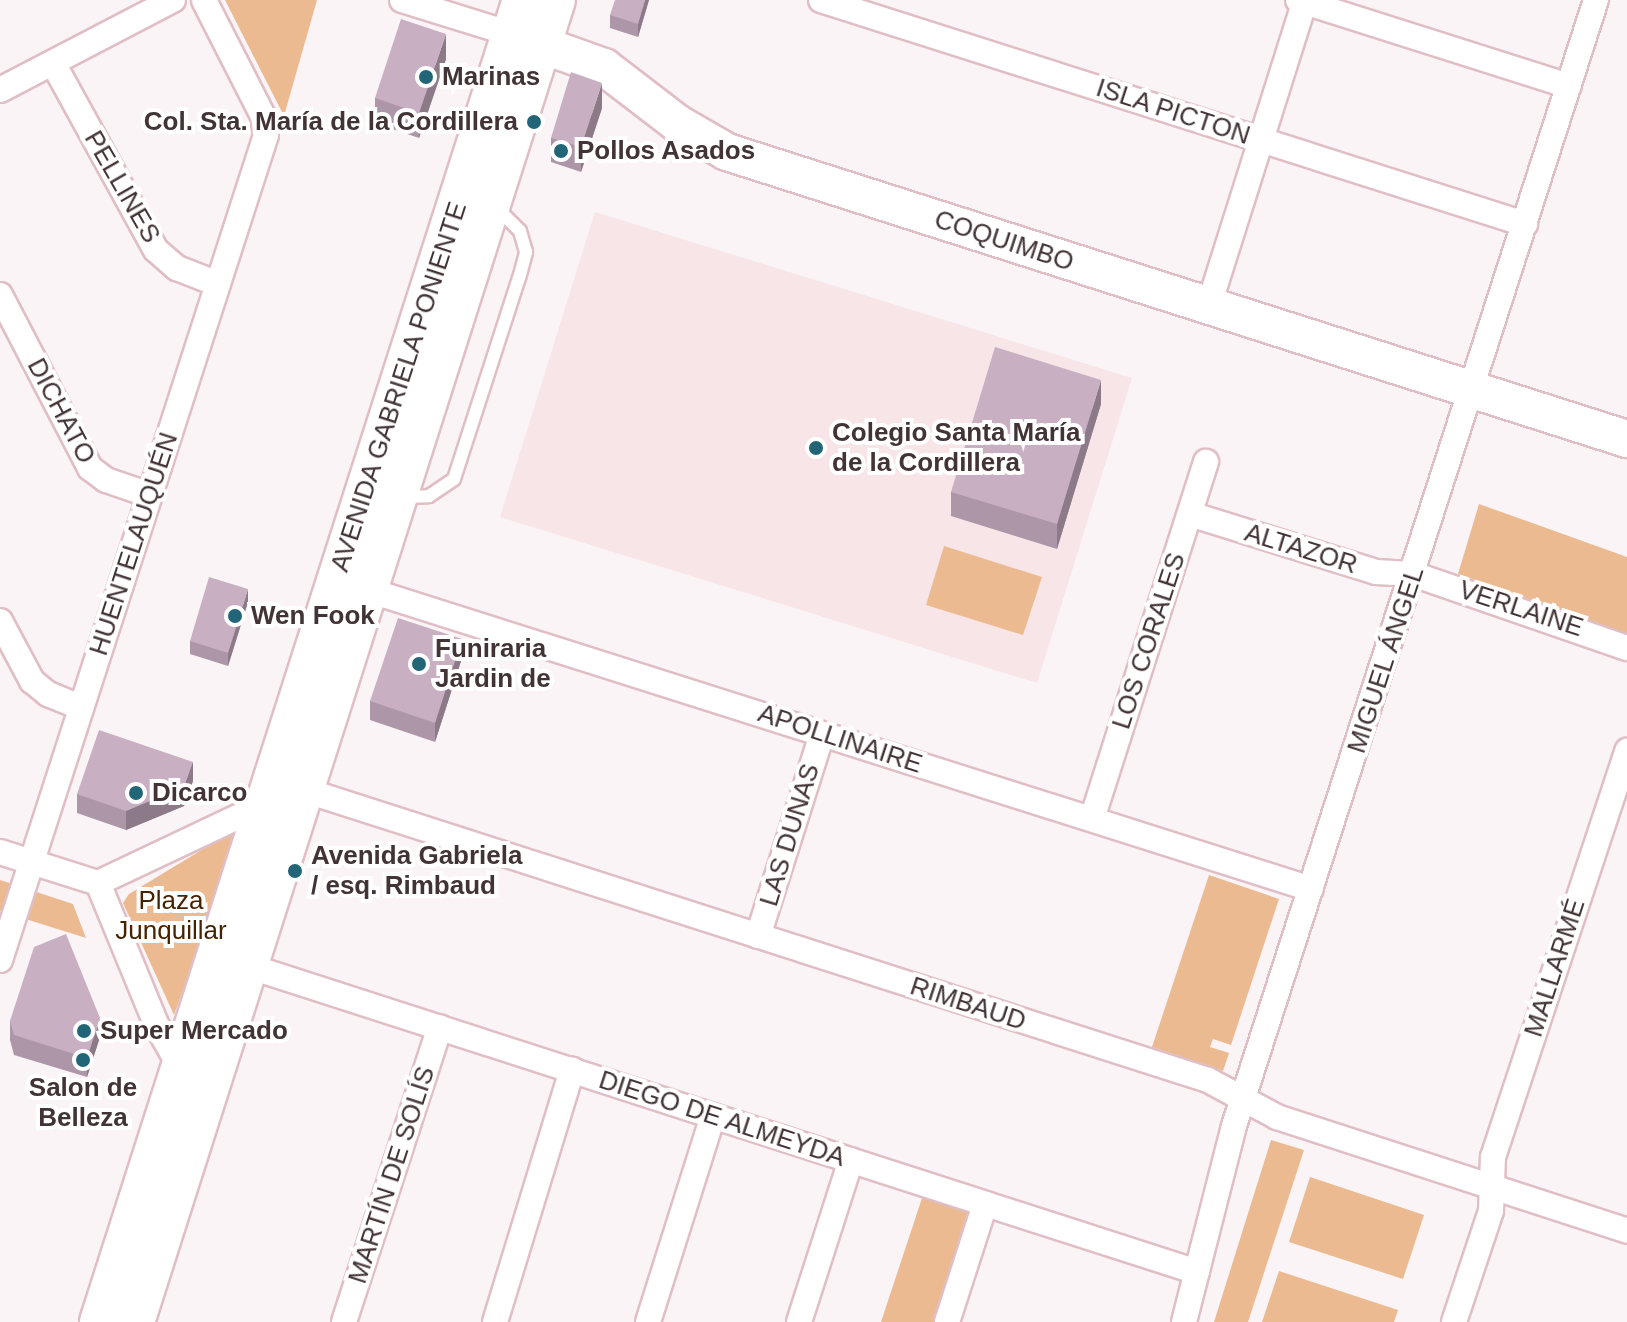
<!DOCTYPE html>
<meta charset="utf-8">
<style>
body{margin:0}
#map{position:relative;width:1627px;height:1322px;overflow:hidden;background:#fbf4f6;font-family:Arial,sans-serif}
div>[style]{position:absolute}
.built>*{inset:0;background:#f7e5e8}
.green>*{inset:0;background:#ecba90}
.roads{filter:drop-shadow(2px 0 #e0bec5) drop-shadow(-2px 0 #e0bec5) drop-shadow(0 2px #e0bec5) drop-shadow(0 -2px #e0bec5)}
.lane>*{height:12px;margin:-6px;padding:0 6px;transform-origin:6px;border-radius:6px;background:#fff}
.street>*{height:24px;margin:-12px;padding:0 12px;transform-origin:12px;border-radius:12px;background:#fff}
.secondary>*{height:36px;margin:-18px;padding:0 18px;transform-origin:18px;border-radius:18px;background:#fff}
.primary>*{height:40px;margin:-20px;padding:0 20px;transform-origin:20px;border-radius:20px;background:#fff}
.wall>*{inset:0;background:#ac96a7}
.shaded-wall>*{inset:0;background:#8c7a88}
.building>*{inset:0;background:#c8afc2}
.dots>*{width:22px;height:22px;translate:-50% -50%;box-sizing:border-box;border:4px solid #fff;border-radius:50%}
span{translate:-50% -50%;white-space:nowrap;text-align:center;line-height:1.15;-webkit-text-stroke:8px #fff;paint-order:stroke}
.poi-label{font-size:26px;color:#413336;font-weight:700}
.left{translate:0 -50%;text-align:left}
.right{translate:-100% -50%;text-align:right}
.street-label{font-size:26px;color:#413336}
.park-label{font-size:26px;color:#462300}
</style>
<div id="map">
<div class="built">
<i style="clip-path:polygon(595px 212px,1132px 378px,1037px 683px,500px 517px)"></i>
</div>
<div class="green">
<i style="clip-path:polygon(225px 0,317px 0,284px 116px)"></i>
<i style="clip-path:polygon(1479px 504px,1627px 557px,1627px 634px,1458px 574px)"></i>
<i style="clip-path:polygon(944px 546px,1042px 577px,1023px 635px,926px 605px)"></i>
<i style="clip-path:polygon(228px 834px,238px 835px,174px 1015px,123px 903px,129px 894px)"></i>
<i style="clip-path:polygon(1209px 875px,1279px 899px,1231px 1045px,1213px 1039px,1210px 1047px,1229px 1053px,1223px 1071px,1152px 1047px)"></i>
<i style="clip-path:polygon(0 880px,73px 904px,86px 938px,0 911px)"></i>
<i style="clip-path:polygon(1271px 1140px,1304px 1150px,1248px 1322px,1214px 1322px)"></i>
<i style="clip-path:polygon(1310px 1177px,1424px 1215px,1403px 1279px,1289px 1242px)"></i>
<i style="clip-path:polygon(923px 1195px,973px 1212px,937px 1322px,881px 1322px)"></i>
<i style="clip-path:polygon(1279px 1271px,1398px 1310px,1394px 1322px,1262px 1322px)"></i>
</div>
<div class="roads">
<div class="lane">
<i style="left:405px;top:497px;width:24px;rotate:-2deg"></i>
<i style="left:429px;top:496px;width:30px;rotate:-34deg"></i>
<i style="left:454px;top:479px;width:214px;rotate:-72.1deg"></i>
<i style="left:520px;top:275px;width:24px;rotate:-75deg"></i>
<i style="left:526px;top:252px;width:22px;rotate:-106deg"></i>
<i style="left:520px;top:231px;width:35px;rotate:-135deg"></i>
</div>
<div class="street">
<i style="left:402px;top:0;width:114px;rotate:17.3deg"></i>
<i style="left:821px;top:0;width:739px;rotate:17.65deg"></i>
<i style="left:1298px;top:0;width:284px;rotate:17.6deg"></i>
<i style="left:53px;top:63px;width:213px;rotate:61.2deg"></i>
<i style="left:156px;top:250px;width:28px;rotate:41deg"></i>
<i style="left:177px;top:268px;width:44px;rotate:21.3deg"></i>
<i style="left:0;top:90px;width:195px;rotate:-27.5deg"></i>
<i style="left:0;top:295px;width:195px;rotate:62.5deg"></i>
<i style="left:90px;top:468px;width:20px;rotate:37deg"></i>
<i style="left:106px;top:480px;width:46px;rotate:18.8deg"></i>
<i style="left:1209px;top:305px;width:320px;rotate:-72.5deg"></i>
<i style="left:1190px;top:514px;width:195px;rotate:17.3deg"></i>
<i style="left:1376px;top:572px;width:37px;rotate:3deg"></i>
<i style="left:1413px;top:574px;width:226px;rotate:19.1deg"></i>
<i style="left:368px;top:590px;width:989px;rotate:17.59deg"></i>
<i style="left:0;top:621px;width:68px;rotate:61.9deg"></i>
<i style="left:32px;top:681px;width:21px;rotate:39deg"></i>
<i style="left:48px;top:694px;width:35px;rotate:22deg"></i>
<i style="left:304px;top:790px;width:949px;rotate:17.79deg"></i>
<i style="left:1208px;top:1080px;width:78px;rotate:28.2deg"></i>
<i style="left:1277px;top:1117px;width:368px;rotate:18deg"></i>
<i style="left:1092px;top:819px;width:375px;rotate:-72.3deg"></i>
<i style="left:0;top:852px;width:103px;rotate:17.6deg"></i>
<i style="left:98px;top:883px;width:185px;rotate:-25.3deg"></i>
<i style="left:98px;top:883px;width:155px;rotate:67.6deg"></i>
<i style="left:157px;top:1026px;width:48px;rotate:60.3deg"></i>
<i style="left:758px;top:936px;width:212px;rotate:-72.4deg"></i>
<i style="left:0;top:960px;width:867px;rotate:-72.13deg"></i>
<i style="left:266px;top:135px;width:19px;rotate:-99deg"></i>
<i style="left:263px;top:116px;width:130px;rotate:-117deg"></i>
<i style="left:248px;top:966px;width:997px;rotate:17.87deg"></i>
<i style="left:344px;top:1322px;width:310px;rotate:-72deg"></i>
<i style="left:495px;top:1322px;width:264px;rotate:-73deg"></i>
<i style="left:648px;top:1322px;width:216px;rotate:-72.5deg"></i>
<i style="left:799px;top:1322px;width:170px;rotate:-72.2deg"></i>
<i style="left:947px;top:1322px;width:124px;rotate:-72.1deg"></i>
<i style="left:1184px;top:1322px;width:202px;rotate:-75.7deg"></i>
<i style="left:1234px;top:1126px;width:1183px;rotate:-72.18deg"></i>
<i style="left:1454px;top:1322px;width:117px;rotate:-71.6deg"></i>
<i style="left:1491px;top:1211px;width:54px;rotate:-87.9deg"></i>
<i style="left:1493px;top:1157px;width:428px;rotate:-71.7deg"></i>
</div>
<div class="secondary">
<i style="left:514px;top:35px;width:96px;rotate:19.6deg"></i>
<i style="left:604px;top:67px;width:92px;rotate:37.5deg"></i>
<i style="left:677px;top:123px;width:58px;rotate:30.1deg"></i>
<i style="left:727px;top:152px;width:945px;rotate:17.69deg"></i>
</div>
<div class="primary">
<i style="left:100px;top:1322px;width:1388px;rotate:-72.26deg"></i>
<i style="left:134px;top:1322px;width:1387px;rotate:-72.34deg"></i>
</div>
</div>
<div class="wall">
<i style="clip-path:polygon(649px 0,638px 37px,610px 28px,610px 15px)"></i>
<i style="clip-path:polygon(446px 59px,419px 138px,375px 123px,375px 98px)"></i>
<i style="clip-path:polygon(602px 108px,581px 172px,551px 162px,551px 138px)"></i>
<i style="clip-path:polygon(1101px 404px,1057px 549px,951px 516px,951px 492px)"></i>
<i style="clip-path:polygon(248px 602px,228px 666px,190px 654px,190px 641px)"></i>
<i style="clip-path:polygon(462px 658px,435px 742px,370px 720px,370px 701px)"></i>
<i style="clip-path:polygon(193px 781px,184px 806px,126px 830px,77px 813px,77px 794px)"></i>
<i style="clip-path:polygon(10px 1021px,100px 1037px,87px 1077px,14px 1055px,10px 1040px)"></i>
</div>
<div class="shaded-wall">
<i style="clip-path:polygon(645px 0,649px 0,638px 37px,638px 24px)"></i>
<i style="clip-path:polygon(446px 34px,446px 59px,419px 138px,419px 113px)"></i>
<i style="clip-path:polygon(602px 83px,602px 108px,581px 172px,581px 147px)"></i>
<i style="clip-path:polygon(1101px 380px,1101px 404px,1057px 549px,1057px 524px)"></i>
<i style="clip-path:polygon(248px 589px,248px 602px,228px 666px,228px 653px)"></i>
<i style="clip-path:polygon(462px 639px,462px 658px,435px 742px,435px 723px)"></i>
<i style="clip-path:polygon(193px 762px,193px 781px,184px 806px,126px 830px,126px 811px)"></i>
<i style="clip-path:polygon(100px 1018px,100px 1037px,87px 1077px,87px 1058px)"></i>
</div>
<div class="building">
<i style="clip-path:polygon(615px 0,645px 0,638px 24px,610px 15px)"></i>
<i style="clip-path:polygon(401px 19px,446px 34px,419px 113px,375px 98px)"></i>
<i style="clip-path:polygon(571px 72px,602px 83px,581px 147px,551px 138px)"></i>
<i style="clip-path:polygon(995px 347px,1101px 380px,1057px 524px,951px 492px)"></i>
<i style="clip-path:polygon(209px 577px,248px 589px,228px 653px,190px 641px)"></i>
<i style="clip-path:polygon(398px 618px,462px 639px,435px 723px,370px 701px)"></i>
<i style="clip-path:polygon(99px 730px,193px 762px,184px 787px,126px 811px,77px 794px)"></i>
<i style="clip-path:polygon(66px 934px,100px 1018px,87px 1058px,14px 1035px,10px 1021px,34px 947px)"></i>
</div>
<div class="dots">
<i style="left:426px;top:77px;background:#216577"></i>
<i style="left:534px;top:122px;background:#216577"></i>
<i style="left:561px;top:151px;background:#216577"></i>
<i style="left:816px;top:448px;background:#216577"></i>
<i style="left:235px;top:616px;background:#216577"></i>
<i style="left:419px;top:664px;background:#216577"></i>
<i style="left:136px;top:793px;background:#216577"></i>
<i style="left:295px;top:871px;background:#216577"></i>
<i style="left:84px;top:1031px;background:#216577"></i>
<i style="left:83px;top:1060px;background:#216577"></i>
</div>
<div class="poi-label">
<span class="left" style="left:442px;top:77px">Marinas</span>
<span class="right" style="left:518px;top:122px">Col. Sta. María de la Cordillera</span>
<span class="left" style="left:577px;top:151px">Pollos Asados</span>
<span class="left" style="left:832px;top:448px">Colegio Santa María<br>de la Cordillera</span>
<span class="left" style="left:251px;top:616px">Wen Fook</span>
<span class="left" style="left:435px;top:664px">Funiraria<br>Jardin de</span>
<span class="left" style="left:152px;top:793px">Dicarco</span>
<span class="left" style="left:311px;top:871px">Avenida Gabriela<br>/ esq. Rimbaud</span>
<span class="left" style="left:100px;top:1031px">Super Mercado</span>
<span style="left:83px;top:1103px">Salon de<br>Belleza</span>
</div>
<div class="street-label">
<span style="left:1173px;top:112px;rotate:18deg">ISLA PICTON</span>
<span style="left:122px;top:187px;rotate:60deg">PELLINES</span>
<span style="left:1004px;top:241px;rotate:18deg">COQUIMBO</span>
<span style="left:399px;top:387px;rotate:-72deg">AVENIDA GABRIELA PONIENTE</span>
<span style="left:61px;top:411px;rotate:62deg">DICHATO</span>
<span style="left:134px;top:544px;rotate:-72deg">HUENTELAUQUÉN</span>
<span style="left:1301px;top:549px;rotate:17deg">ALTAZOR</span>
<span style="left:1521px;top:609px;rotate:18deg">VERLAINE</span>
<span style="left:1149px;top:641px;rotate:-72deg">LOS CORALES</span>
<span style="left:1386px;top:660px;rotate:-72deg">MIGUEL ÁNGEL</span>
<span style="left:840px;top:739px;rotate:18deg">APOLLINAIRE</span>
<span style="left:790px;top:835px;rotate:-73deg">LAS DUNAS</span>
<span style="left:1555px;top:968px;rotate:-72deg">MALLARMÉ</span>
<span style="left:968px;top:1004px;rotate:18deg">RIMBAUD</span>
<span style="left:722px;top:1119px;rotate:18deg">DIEGO DE ALMEYDA</span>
<span style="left:392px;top:1175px;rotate:-72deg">MARTÍN DE SOLÍS</span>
</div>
<div class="park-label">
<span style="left:171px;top:916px">Plaza<br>Junquillar</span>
</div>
</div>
